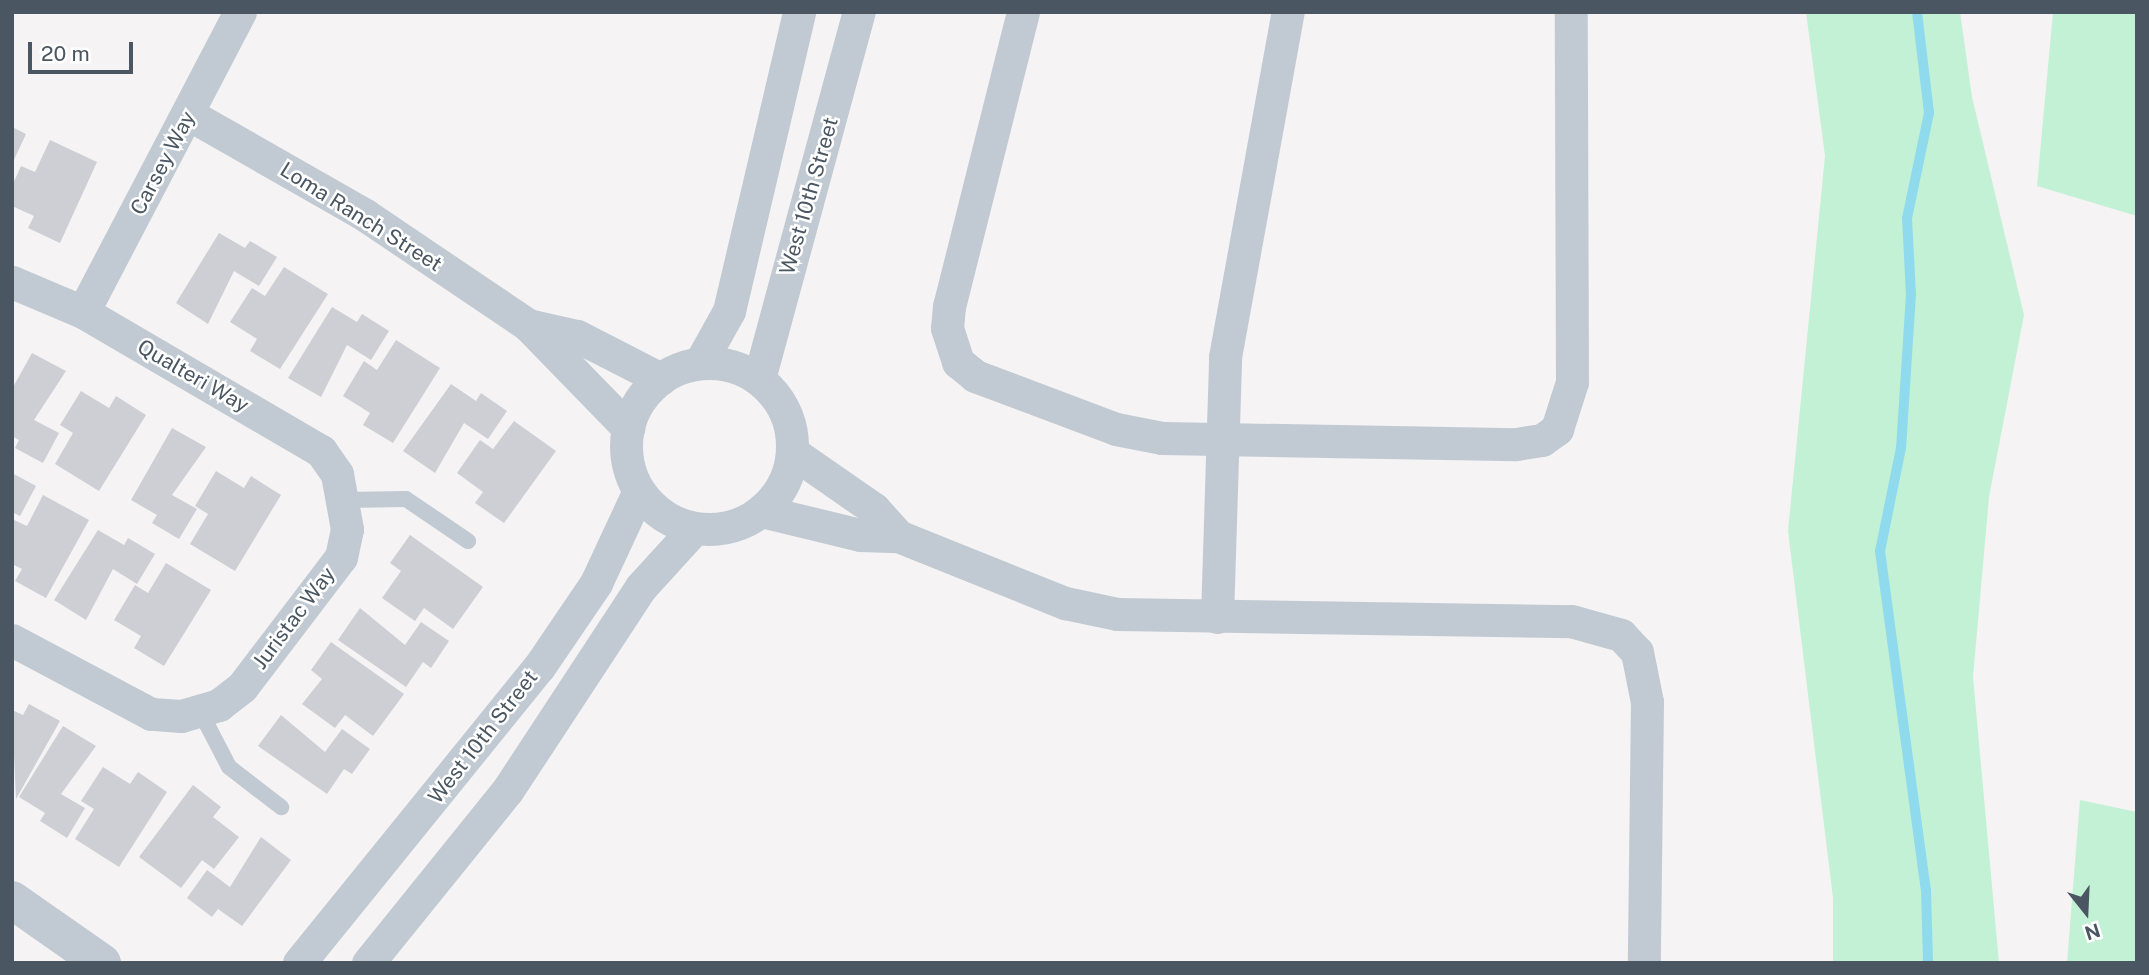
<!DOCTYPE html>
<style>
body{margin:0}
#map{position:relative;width:2149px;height:975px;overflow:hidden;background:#f5f3f3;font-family:"Public Sans",sans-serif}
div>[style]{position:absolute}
.green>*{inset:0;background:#c3f1d5}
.stream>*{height:10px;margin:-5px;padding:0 5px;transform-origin:5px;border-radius:5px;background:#90daee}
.building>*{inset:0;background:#cdcfd5}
.service>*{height:16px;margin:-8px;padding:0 8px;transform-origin:8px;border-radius:8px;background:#c1cad2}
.minor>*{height:33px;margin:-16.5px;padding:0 16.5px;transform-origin:16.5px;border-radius:16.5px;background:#c1cad2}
.minor>.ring{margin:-16.5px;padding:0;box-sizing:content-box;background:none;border:33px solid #c1cad2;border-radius:50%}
.tertiary>*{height:38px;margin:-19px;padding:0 19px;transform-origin:19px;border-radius:19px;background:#c1cad2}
span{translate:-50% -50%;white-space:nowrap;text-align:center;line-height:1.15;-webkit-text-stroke:5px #fff;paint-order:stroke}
.street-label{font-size:21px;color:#4a5661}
.frame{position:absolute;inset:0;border:14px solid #4a5661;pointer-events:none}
.north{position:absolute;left:2051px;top:877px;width:70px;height:70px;-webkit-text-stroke:5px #fff;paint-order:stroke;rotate:162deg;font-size:19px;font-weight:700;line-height:28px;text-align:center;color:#4a5661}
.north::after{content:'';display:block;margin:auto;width:24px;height:32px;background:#4a5661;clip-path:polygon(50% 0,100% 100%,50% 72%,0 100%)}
.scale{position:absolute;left:28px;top:42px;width:105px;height:32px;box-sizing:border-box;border:4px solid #4a5661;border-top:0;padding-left:9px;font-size:21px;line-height:24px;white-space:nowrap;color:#4a5661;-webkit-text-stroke:5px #fff;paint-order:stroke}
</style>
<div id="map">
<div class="green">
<i style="clip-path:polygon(1806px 12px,1960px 12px,1972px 97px,2024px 315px,1989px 497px,1973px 677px,1999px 963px,1833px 963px,1833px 898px,1788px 531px,1825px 156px)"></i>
<i style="clip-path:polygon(2053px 12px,2137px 12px,2137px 216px,2037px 186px)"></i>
<i style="clip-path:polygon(2080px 800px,2137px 812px,2137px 963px,2067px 963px)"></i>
</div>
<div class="stream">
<i style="left:1917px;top:12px;width:102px;rotate:83.2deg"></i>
<i style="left:1929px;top:113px;width:107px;rotate:101.8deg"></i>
<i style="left:1907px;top:218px;width:76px;rotate:87deg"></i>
<i style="left:1911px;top:294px;width:154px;rotate:93.7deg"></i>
<i style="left:1901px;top:448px;width:105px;rotate:101.5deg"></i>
<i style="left:1880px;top:551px;width:342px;rotate:82.3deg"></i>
<i style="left:1926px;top:890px;width:73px;rotate:88.4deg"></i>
</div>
<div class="building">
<i style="clip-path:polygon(12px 127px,26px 134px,12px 164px)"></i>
<i style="clip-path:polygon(50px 140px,97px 162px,60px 243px,28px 228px,34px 216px,12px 206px,12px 186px,21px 166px,35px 172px)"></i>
<i style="clip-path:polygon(219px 233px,245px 248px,250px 241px,277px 257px,259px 286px,234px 271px,208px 324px,176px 303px)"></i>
<i style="clip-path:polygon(284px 267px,328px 294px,280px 369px,250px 351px,257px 339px,230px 322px,252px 288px,265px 296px)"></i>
<i style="clip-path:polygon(332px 307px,357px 322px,362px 314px,389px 331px,371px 360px,347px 345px,321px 397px,288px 378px)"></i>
<i style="clip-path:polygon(396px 340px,440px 368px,393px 443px,363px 425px,370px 413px,343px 396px,364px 361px,377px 370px)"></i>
<i style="clip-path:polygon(32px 353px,66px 371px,34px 420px,59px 433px,43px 463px,15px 448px,19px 440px,12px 436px,12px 389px)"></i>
<i style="clip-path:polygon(451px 384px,476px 401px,481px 393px,507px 411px,488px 439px,464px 423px,435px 473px,403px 451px)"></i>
<i style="clip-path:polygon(81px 391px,109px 408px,116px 396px,146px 415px,99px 491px,55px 464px,73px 433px,60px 425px)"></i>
<i style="clip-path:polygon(514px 421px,556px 451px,504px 523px,475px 503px,483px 492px,457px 473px,480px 440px,493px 449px)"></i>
<i style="clip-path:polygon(172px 428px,206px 447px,172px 495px,197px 509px,179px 539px,152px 523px,157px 515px,131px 500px)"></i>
<i style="clip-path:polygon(216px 471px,244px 488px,251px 476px,281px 495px,235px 571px,190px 544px,208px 514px,195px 506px)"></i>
<i style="clip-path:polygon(12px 473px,36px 486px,20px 516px,12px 512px)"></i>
<i style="clip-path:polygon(43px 495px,89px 520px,46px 598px,15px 581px,22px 569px,12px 564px,12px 519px,27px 526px)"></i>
<i style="clip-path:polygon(98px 530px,124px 545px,128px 538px,155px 554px,137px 584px,113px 569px,86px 620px,54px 600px)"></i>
<i style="clip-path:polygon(410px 535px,483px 587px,453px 629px,424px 608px,415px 621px,382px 598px,401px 571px,390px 563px)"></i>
<i style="clip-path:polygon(166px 563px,211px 590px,164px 666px,134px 648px,141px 636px,114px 620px,135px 585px,148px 593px)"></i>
<i style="clip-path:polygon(360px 608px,405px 645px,421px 622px,449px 641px,431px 668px,423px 662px,406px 687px,338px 640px)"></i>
<i style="clip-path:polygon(331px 642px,404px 694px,373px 736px,345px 715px,335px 728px,302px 704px,322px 679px,311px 670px)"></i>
<i style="clip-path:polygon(29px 704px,60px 721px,16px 799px,12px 710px,23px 715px)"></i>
<i style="clip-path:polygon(281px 715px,325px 752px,342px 729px,370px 749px,352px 774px,344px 769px,327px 794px,258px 746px)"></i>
<i style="clip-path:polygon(63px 726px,96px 746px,61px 794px,85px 808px,67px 838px,40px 821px,45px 813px,19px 797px)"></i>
<i style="clip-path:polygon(103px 767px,130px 784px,138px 772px,167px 792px,119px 867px,75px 839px,94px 809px,81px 801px)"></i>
<i style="clip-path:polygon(193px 785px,221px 807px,213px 817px,239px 837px,214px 869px,202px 860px,181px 888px,139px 857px)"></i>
<i style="clip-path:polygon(261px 837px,291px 860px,242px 926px,218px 909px,212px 917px,187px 898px,207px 870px,230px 887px)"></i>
</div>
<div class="service">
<i style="left:344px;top:500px;width:62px;rotate:-0.9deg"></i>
<i style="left:406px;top:499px;width:75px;rotate:34.1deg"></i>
<i style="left:200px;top:711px;width:63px;rotate:62.6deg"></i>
<i style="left:229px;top:767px;width:66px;rotate:37.6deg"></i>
</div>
<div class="minor">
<i style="left:1023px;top:12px;width:303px;rotate:104.1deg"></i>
<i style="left:949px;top:306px;width:22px;rotate:95deg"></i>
<i style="left:947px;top:328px;width:36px;rotate:72deg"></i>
<i style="left:958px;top:362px;width:22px;rotate:39deg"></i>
<i style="left:975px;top:376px;width:151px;rotate:20.6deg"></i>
<i style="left:1116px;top:429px;width:47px;rotate:11.1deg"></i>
<i style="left:1162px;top:438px;width:354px;rotate:1deg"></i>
<i style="left:1516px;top:444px;width:26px;rotate:-9deg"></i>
<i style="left:1542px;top:440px;width:19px;rotate:-36deg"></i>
<i style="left:1557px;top:429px;width:49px;rotate:-72.3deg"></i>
<i style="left:1572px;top:382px;width:370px;rotate:-90.2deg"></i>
<i style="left:190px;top:115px;width:202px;rotate:29.7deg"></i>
<i style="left:365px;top:215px;width:197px;rotate:34deg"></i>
<i style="left:528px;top:325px;width:144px;rotate:45.8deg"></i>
<i style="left:12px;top:282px;width:77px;rotate:22.9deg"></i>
<i style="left:83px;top:312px;width:276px;rotate:30.3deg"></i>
<i style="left:321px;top:451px;width:28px;rotate:55deg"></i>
<i style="left:337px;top:474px;width:56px;rotate:79.7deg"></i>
<i style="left:347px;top:529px;width:29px;rotate:102deg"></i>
<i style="left:341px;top:557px;width:163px;rotate:127.3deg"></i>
<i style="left:242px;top:687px;width:29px;rotate:142deg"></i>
<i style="left:219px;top:705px;width:40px;rotate:164deg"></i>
<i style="left:181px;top:716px;width:30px;rotate:-176deg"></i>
<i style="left:151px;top:714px;width:157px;rotate:-152deg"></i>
<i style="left:83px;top:312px;width:339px;rotate:-62.4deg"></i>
<i style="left:528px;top:325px;width:50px;rotate:12.7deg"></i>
<i style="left:577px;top:336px;width:94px;rotate:27.1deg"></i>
<i class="ring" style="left:626px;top:363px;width:133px;height:133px"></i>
<i style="left:700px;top:363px;width:60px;rotate:-60.9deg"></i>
<i style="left:729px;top:311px;width:307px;rotate:-76.8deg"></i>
<i style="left:759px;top:379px;width:380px;rotate:-74.8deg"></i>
<i style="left:792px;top:452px;width:100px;rotate:34.8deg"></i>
<i style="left:874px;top:509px;width:36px;rotate:48deg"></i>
<i style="left:761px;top:511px;width:102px;rotate:13.6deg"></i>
<i style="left:860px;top:535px;width:38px;rotate:2deg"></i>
<i style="left:898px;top:536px;width:180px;rotate:21.9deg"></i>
<i style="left:1065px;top:603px;width:53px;rotate:11.9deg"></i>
<i style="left:1117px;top:614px;width:454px;rotate:0.9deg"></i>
<i style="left:1571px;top:621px;width:52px;rotate:15.6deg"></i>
<i style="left:1621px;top:635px;width:23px;rotate:47deg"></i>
<i style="left:1637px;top:652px;width:51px;rotate:78.7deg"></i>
<i style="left:1647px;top:702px;width:261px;rotate:90.7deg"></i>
<i style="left:1217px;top:617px;width:260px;rotate:-88.2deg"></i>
<i style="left:1225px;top:357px;width:351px;rotate:-79.7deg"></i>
<i style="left:299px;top:963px;width:381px;rotate:-51deg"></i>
<i style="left:539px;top:667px;width:102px;rotate:-55.8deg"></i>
<i style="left:596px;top:583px;width:99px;rotate:-65deg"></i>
<i style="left:368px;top:963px;width:221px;rotate:-51.1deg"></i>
<i style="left:507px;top:791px;width:244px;rotate:-56.7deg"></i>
<i style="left:641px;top:587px;width:79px;rotate:-47.6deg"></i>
</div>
<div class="tertiary">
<i style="left:12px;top:900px;width:110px;rotate:35deg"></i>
</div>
<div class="street-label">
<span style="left:163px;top:163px;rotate:-62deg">Carsey Way</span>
<span style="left:809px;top:196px;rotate:-74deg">West 10th Street</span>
<span style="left:361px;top:217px;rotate:32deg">Loma Ranch Street</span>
<span style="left:193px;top:376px;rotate:30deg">Qualteri Way</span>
<span style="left:294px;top:618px;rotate:-53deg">Juristac Way</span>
<span style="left:483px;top:737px;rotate:-52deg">West 10th Street</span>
</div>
<div class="frame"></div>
<div class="north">N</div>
<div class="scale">20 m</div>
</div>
